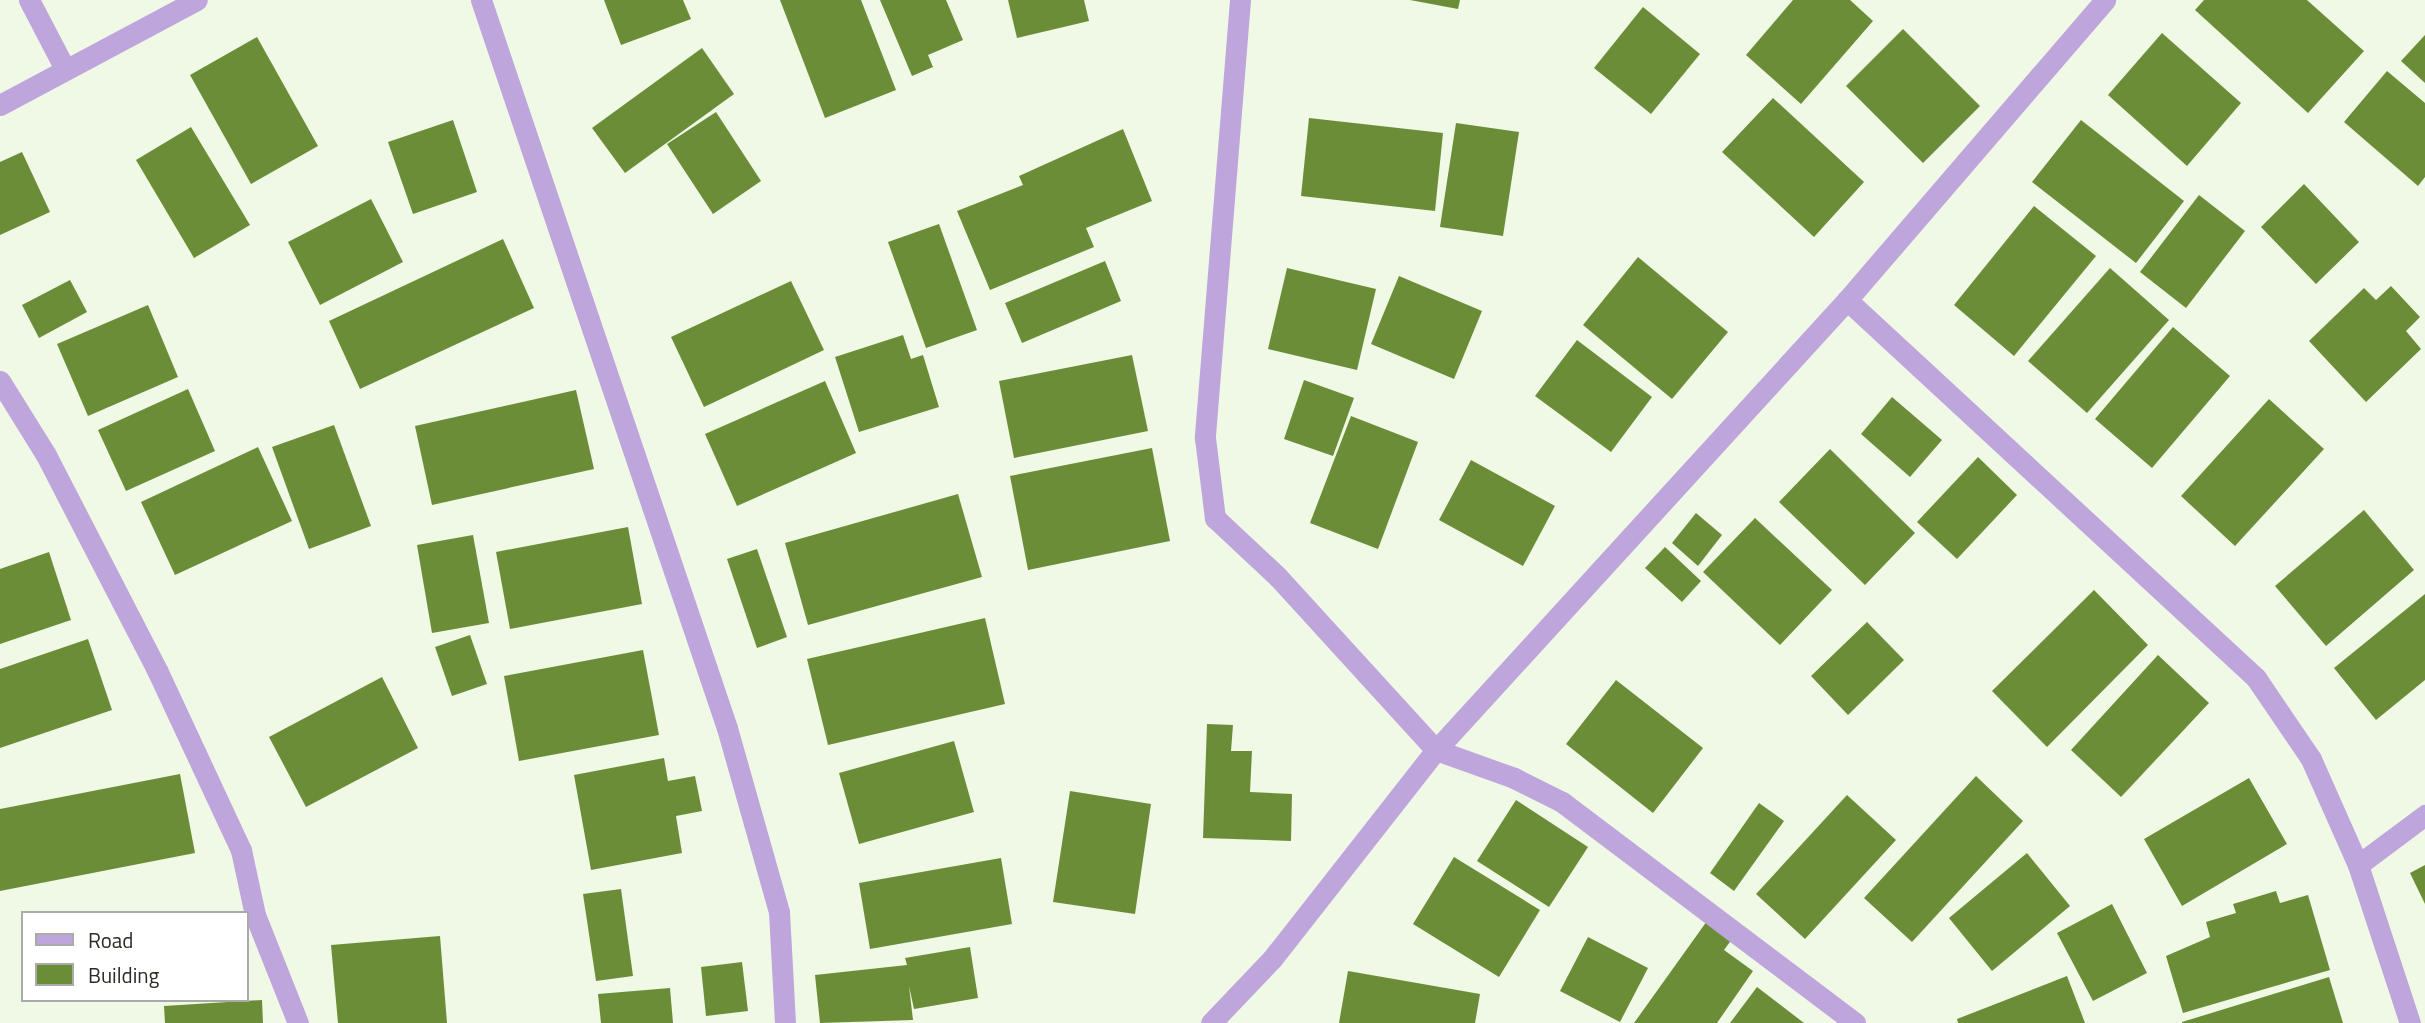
<!DOCTYPE html>
<style>
body{margin:0}
#map{position:relative;width:2425px;height:1023px;overflow:hidden;background:#eff9e5;font-family:"Titillium Web",sans-serif}
div>[style]{position:absolute}
.building>*{inset:0;background:#6c8d38}
.minor>*{height:21px;margin:-10.5px;padding:0 10.5px;transform-origin:10.5px;border-radius:10.5px;background:#bea5db}
span{translate:-50% -50%;white-space:nowrap;text-align:center;line-height:1.15;-webkit-text-stroke:5px #fff;paint-order:stroke}
.legend{position:absolute;left:21px;top:911px;width:228px;height:91px;box-sizing:border-box;background:#fff;border:2px solid #a9aba8;margin:0;padding:9px 12px;list-style:none;font-size:21px;color:#292d25}
.legend li{display:flex;align-items:center;gap:14px;height:35px}
.legend b{width:35px;border:2px solid #a9aba8}
</style>
<div id="map">
<div class="building">
<i style="clip-path:polygon(604px 0,683px 0,691px 19px,621px 45px)"></i>
<i style="clip-path:polygon(780px 0,861px 0,896px 90px,825px 118px)"></i>
<i style="clip-path:polygon(880px 0,946px 0,963px 40px,928px 55px,933px 67px,912px 76px)"></i>
<i style="clip-path:polygon(1008px 0,1084px 0,1089px 21px,1017px 38px)"></i>
<i style="clip-path:polygon(1410px 0,1460px 0,1458px 9px)"></i>
<i style="clip-path:polygon(1793px 0,1850px 0,1873px 21px,1801px 104px,1746px 55px)"></i>
<i style="clip-path:polygon(2204px 0,2307px 0,2364px 51px,2308px 113px,2195px 10px)"></i>
<i style="clip-path:polygon(1643px 7px,1700px 54px,1651px 114px,1594px 68px)"></i>
<i style="clip-path:polygon(1903px 29px,1980px 106px,1923px 163px,1846px 86px)"></i>
<i style="clip-path:polygon(2162px 33px,2241px 103px,2187px 166px,2108px 95px)"></i>
<i style="clip-path:polygon(2425px 35px,2425px 83px,2401px 61px)"></i>
<i style="clip-path:polygon(257px 37px,318px 146px,251px 184px,190px 75px)"></i>
<i style="clip-path:polygon(702px 48px,734px 94px,625px 173px,592px 128px)"></i>
<i style="clip-path:polygon(2387px 71px,2425px 103px,2425px 177px,2418px 186px,2344px 122px)"></i>
<i style="clip-path:polygon(1773px 98px,1864px 182px,1814px 237px,1722px 152px)"></i>
<i style="clip-path:polygon(716px 112px,761px 181px,713px 214px,667px 144px)"></i>
<i style="clip-path:polygon(1309px 118px,1443px 133px,1435px 211px,1301px 196px)"></i>
<i style="clip-path:polygon(453px 120px,477px 192px,413px 214px,388px 142px)"></i>
<i style="clip-path:polygon(2081px 120px,2184px 201px,2136px 263px,2032px 182px)"></i>
<i style="clip-path:polygon(1456px 123px,1519px 132px,1503px 236px,1440px 227px)"></i>
<i style="clip-path:polygon(191px 127px,250px 225px,194px 258px,136px 160px)"></i>
<i style="clip-path:polygon(1123px 129px,1152px 201px,1086px 228px,1094px 247px,990px 290px,957px 211px,1023px 185px,1019px 176px)"></i>
<i style="clip-path:polygon(22px 152px,50px 212px,0 235px,0 162px)"></i>
<i style="clip-path:polygon(2304px 184px,2359px 242px,2316px 284px,2261px 227px)"></i>
<i style="clip-path:polygon(2199px 195px,2245px 231px,2186px 308px,2140px 272px)"></i>
<i style="clip-path:polygon(371px 199px,403px 262px,320px 305px,288px 242px)"></i>
<i style="clip-path:polygon(2034px 206px,2096px 256px,2014px 356px,1954px 305px)"></i>
<i style="clip-path:polygon(939px 224px,977px 330px,926px 348px,888px 242px)"></i>
<i style="clip-path:polygon(503px 239px,534px 308px,360px 389px,329px 321px)"></i>
<i style="clip-path:polygon(1638px 257px,1728px 332px,1672px 399px,1583px 325px)"></i>
<i style="clip-path:polygon(1105px 261px,1121px 301px,1022px 343px,1005px 303px)"></i>
<i style="clip-path:polygon(1287px 268px,1376px 289px,1357px 370px,1268px 349px)"></i>
<i style="clip-path:polygon(2110px 268px,2169px 320px,2087px 413px,2028px 361px)"></i>
<i style="clip-path:polygon(1399px 276px,1482px 311px,1454px 379px,1371px 344px)"></i>
<i style="clip-path:polygon(70px 280px,87px 312px,39px 338px,22px 305px)"></i>
<i style="clip-path:polygon(791px 281px,824px 350px,704px 407px,671px 337px)"></i>
<i style="clip-path:polygon(2391px 286px,2420px 317px,2406px 331px,2421px 349px,2366px 402px,2309px 341px,2364px 288px,2376px 300px)"></i>
<i style="clip-path:polygon(148px 305px,178px 377px,88px 416px,57px 344px)"></i>
<i style="clip-path:polygon(2173px 327px,2230px 376px,2152px 468px,2095px 419px)"></i>
<i style="clip-path:polygon(903px 335px,911px 359px,923px 355px,939px 407px,859px 432px,835px 357px)"></i>
<i style="clip-path:polygon(1577px 340px,1652px 397px,1611px 452px,1535px 396px)"></i>
<i style="clip-path:polygon(1132px 355px,1148px 431px,1014px 458px,999px 381px)"></i>
<i style="clip-path:polygon(1304px 380px,1354px 398px,1333px 456px,1284px 439px)"></i>
<i style="clip-path:polygon(825px 381px,856px 453px,737px 506px,705px 434px)"></i>
<i style="clip-path:polygon(188px 389px,215px 451px,126px 491px,98px 430px)"></i>
<i style="clip-path:polygon(576px 390px,594px 469px,432px 505px,415px 426px)"></i>
<i style="clip-path:polygon(1892px 397px,1942px 440px,1910px 477px,1861px 434px)"></i>
<i style="clip-path:polygon(2269px 399px,2324px 449px,2235px 546px,2181px 496px)"></i>
<i style="clip-path:polygon(1351px 416px,1418px 442px,1378px 549px,1310px 523px)"></i>
<i style="clip-path:polygon(334px 425px,371px 526px,309px 549px,272px 447px)"></i>
<i style="clip-path:polygon(258px 447px,292px 521px,175px 575px,141px 502px)"></i>
<i style="clip-path:polygon(1152px 448px,1170px 541px,1028px 570px,1010px 476px)"></i>
<i style="clip-path:polygon(1830px 449px,1915px 533px,1865px 585px,1779px 502px)"></i>
<i style="clip-path:polygon(1978px 457px,2017px 495px,1957px 559px,1917px 522px)"></i>
<i style="clip-path:polygon(1471px 460px,1555px 506px,1523px 566px,1439px 520px)"></i>
<i style="clip-path:polygon(958px 494px,982px 577px,808px 625px,785px 543px)"></i>
<i style="clip-path:polygon(2364px 510px,2414px 570px,2326px 646px,2275px 586px)"></i>
<i style="clip-path:polygon(1696px 513px,1722px 535px,1698px 566px,1672px 543px)"></i>
<i style="clip-path:polygon(1755px 518px,1832px 590px,1780px 645px,1703px 572px)"></i>
<i style="clip-path:polygon(628px 527px,642px 604px,510px 629px,496px 552px)"></i>
<i style="clip-path:polygon(473px 535px,489px 623px,432px 633px,417px 545px)"></i>
<i style="clip-path:polygon(1665px 547px,1701px 581px,1682px 602px,1645px 568px)"></i>
<i style="clip-path:polygon(757px 549px,787px 637px,757px 648px,727px 559px)"></i>
<i style="clip-path:polygon(49px 552px,71px 620px,0 644px,0 569px)"></i>
<i style="clip-path:polygon(2094px 590px,2148px 645px,2047px 747px,1992px 691px)"></i>
<i style="clip-path:polygon(2425px 594px,2425px 680px,2376px 720px,2334px 668px)"></i>
<i style="clip-path:polygon(985px 618px,1005px 704px,828px 745px,807px 659px)"></i>
<i style="clip-path:polygon(1867px 622px,1904px 660px,1848px 715px,1811px 676px)"></i>
<i style="clip-path:polygon(470px 635px,487px 684px,452px 696px,435px 647px)"></i>
<i style="clip-path:polygon(88px 639px,112px 710px,0 748px,0 669px)"></i>
<i style="clip-path:polygon(643px 650px,659px 735px,519px 761px,504px 676px)"></i>
<i style="clip-path:polygon(2158px 655px,2209px 703px,2121px 797px,2071px 750px)"></i>
<i style="clip-path:polygon(382px 677px,418px 748px,306px 807px,269px 737px)"></i>
<i style="clip-path:polygon(1616px 680px,1703px 748px,1653px 813px,1566px 744px)"></i>
<i style="clip-path:polygon(1207px 724px,1233px 725px,1231px 751px,1252px 751px,1250px 792px,1292px 794px,1291px 841px,1203px 838px)"></i>
<i style="clip-path:polygon(954px 741px,974px 812px,859px 844px,839px 773px)"></i>
<i style="clip-path:polygon(664px 758px,668px 781px,695px 776px,702px 811px,676px 816px,682px 853px,591px 870px,574px 775px)"></i>
<i style="clip-path:polygon(180px 774px,195px 853px,0 891px,0 809px)"></i>
<i style="clip-path:polygon(1976px 776px,2023px 821px,1912px 942px,1864px 898px)"></i>
<i style="clip-path:polygon(2249px 778px,2287px 844px,2182px 906px,2144px 839px)"></i>
<i style="clip-path:polygon(1070px 791px,1151px 804px,1135px 914px,1053px 902px)"></i>
<i style="clip-path:polygon(1847px 795px,1896px 840px,1805px 939px,1756px 894px)"></i>
<i style="clip-path:polygon(1516px 800px,1588px 847px,1549px 907px,1477px 861px)"></i>
<i style="clip-path:polygon(1759px 803px,1784px 821px,1734px 891px,1710px 873px)"></i>
<i style="clip-path:polygon(2027px 853px,2070px 906px,1992px 971px,1949px 918px)"></i>
<i style="clip-path:polygon(1454px 857px,1540px 910px,1499px 977px,1413px 924px)"></i>
<i style="clip-path:polygon(1001px 858px,1012px 924px,870px 949px,859px 883px)"></i>
<i style="clip-path:polygon(2425px 865px,2425px 904px,2410px 873px)"></i>
<i style="clip-path:polygon(621px 889px,633px 976px,596px 981px,583px 894px)"></i>
<i style="clip-path:polygon(2276px 891px,2280px 903px,2308px 895px,2330px 970px,2183px 1013px,2166px 956px,2210px 937px,2206px 922px,2236px 913px,2233px 904px)"></i>
<i style="clip-path:polygon(2112px 904px,2147px 973px,2093px 1001px,2057px 933px)"></i>
<i style="clip-path:polygon(1707px 921px,1732px 939px,1724px 950px,1753px 971px,1717px 1023px,1634px 1023px)"></i>
<i style="clip-path:polygon(440px 936px,447px 1023px,338px 1023px,331px 945px)"></i>
<i style="clip-path:polygon(1588px 937px,1648px 968px,1620px 1022px,1560px 991px)"></i>
<i style="clip-path:polygon(970px 947px,978px 998px,914px 1009px,909px 986px,913px 1020px,820px 1023px,815px 975px,907px 965px,905px 958px)"></i>
<i style="clip-path:polygon(742px 962px,748px 1011px,706px 1016px,701px 967px)"></i>
<i style="clip-path:polygon(1348px 971px,1480px 994px,1475px 1023px,1339px 1023px)"></i>
<i style="clip-path:polygon(2067px 976px,2085px 1023px,1958px 1023px,1957px 1019px)"></i>
<i style="clip-path:polygon(2329px 977px,2343px 1023px,2182px 1023px,2182px 1022px)"></i>
<i style="clip-path:polygon(1757px 987px,1804px 1023px,1730px 1023px)"></i>
<i style="clip-path:polygon(670px 988px,673px 1023px,601px 1023px,598px 994px)"></i>
<i style="clip-path:polygon(262px 1000px,263px 1023px,165px 1023px,164px 1006px)"></i>
</div>
<div class="minor">
<i style="left:29px;top:0;width:76px;rotate:62.4deg"></i>
<i style="left:481px;top:0;width:768px;rotate:71.33deg"></i>
<i style="left:727px;top:728px;width:191px;rotate:74.2deg"></i>
<i style="left:779px;top:912px;width:111px;rotate:86.9deg"></i>
<i style="left:1240px;top:0;width:439px;rotate:94.6deg"></i>
<i style="left:1205px;top:438px;width:81px;rotate:82.9deg"></i>
<i style="left:1215px;top:518px;width:86px;rotate:43.1deg"></i>
<i style="left:1278px;top:577px;width:234px;rotate:47.6deg"></i>
<i style="left:1436px;top:750px;width:83px;rotate:19.7deg"></i>
<i style="left:1514px;top:778px;width:54px;rotate:26.6deg"></i>
<i style="left:1562px;top:802px;width:367px;rotate:37deg"></i>
<i style="left:0;top:105px;width:223px;rotate:-28.1deg"></i>
<i style="left:1847px;top:300px;width:557px;rotate:42.74deg"></i>
<i style="left:2256px;top:678px;width:98px;rotate:55.8deg"></i>
<i style="left:2311px;top:759px;width:116px;rotate:66.1deg"></i>
<i style="left:2358px;top:865px;width:166px;rotate:71.8deg"></i>
<i style="left:0;top:381px;width:87px;rotate:58.1deg"></i>
<i style="left:46px;top:455px;width:242px;rotate:62.7deg"></i>
<i style="left:157px;top:670px;width:199px;rotate:65deg"></i>
<i style="left:241px;top:850px;width:66px;rotate:77.8deg"></i>
<i style="left:255px;top:915px;width:116px;rotate:68.3deg"></i>
<i style="left:2358px;top:865px;width:84px;rotate:-36.7deg"></i>
<i style="left:1211px;top:1023px;width:88px;rotate:-46.4deg"></i>
<i style="left:1272px;top:959px;width:266px;rotate:-51.9deg"></i>
<i style="left:1436px;top:750px;width:609px;rotate:-47.59deg"></i>
<i style="left:1847px;top:300px;width:396px;rotate:-49.3deg"></i>
</div>
<ul class="legend">
<li><b style="height:9px;background:#bea5db"></b>Road</li>
<li><b style="height:19px;background:#6c8d38"></b>Building</li>
</ul>
</div>
